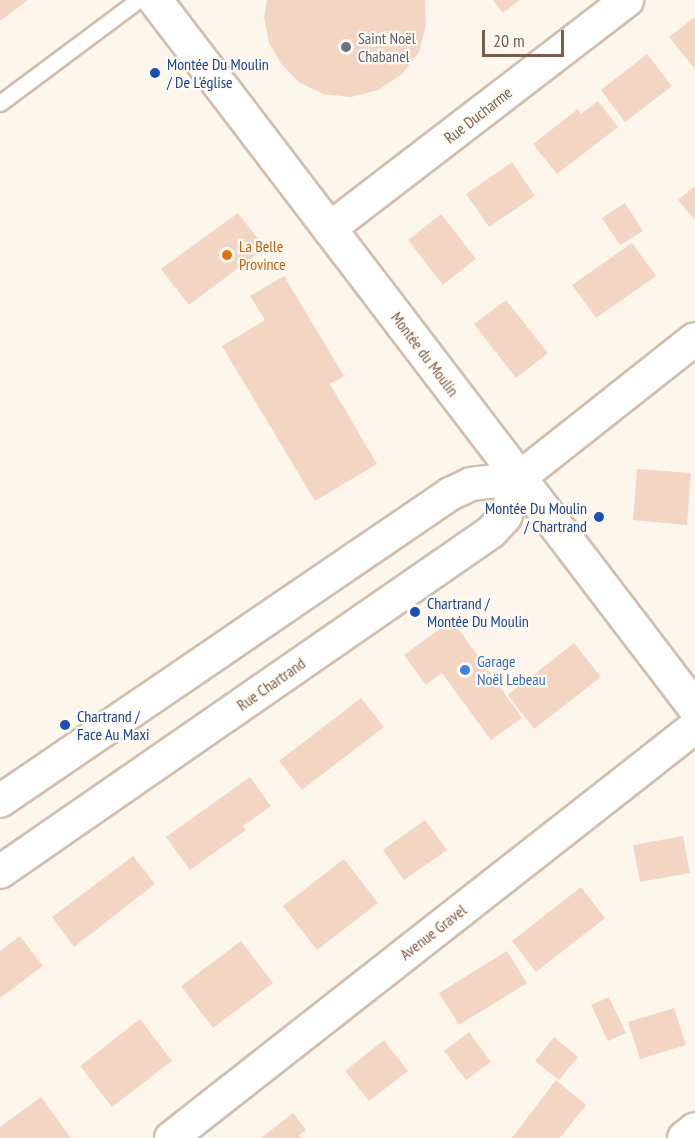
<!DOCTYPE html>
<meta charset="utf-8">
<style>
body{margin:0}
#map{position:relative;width:695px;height:1138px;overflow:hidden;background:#fdf6ec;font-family:"PT Sans Narrow",sans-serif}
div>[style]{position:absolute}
.building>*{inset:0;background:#f3d5c3}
.roads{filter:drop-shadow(2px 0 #d1beb0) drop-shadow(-2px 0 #d1beb0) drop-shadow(0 2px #d1beb0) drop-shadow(0 -2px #d1beb0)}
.service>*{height:15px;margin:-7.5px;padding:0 7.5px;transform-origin:7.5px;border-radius:7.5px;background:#fff}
.minor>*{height:32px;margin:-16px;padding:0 16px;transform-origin:16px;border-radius:16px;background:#fff}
.tertiary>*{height:33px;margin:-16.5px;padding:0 16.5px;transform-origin:16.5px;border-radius:16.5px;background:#fff}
.dots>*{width:16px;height:16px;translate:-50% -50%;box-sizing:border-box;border:3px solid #fffaf3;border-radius:50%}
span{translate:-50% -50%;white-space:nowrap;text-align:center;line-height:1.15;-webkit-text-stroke:4.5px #fffaf3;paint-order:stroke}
.worship-label{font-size:16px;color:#5b616d}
.left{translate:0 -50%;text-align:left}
.transit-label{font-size:16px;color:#164399}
.right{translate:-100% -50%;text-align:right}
.street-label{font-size:16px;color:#7a5c4d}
.food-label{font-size:16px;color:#c56008}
.shop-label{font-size:16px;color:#366cbe}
.scale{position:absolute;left:482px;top:30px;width:82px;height:27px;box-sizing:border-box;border:3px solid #7a5c4d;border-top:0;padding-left:8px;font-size:18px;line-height:21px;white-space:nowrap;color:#7a5c4d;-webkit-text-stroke:4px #fffaf3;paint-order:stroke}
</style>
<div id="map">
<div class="building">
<i style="clip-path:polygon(0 0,28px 0,0 21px)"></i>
<i style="clip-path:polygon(267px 0,425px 0,426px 25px,419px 52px,402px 74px,378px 90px,351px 97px,323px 94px,300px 83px,282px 65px,269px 43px,264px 18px)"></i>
<i style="clip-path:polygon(493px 0,520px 0,503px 13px)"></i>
<i style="clip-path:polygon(695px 17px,695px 69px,669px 37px)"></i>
<i style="clip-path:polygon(647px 54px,672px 86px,625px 122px,601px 90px)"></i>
<i style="clip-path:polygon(598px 101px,618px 127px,557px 174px,533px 144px,578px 109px,581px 114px)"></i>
<i style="clip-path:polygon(512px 162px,535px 196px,489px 227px,466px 194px)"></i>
<i style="clip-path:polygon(695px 186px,695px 220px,678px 200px)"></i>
<i style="clip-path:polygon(625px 203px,643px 231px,620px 245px,602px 218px)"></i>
<i style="clip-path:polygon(238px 213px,265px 248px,189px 305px,161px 269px)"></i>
<i style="clip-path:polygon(441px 214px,476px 259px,443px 285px,408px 240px)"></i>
<i style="clip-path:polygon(632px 243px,656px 276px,596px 318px,572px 285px)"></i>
<i style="clip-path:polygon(284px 276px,344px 376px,330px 384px,377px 464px,315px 501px,222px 346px,265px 320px,250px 296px)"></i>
<i style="clip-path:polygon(506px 300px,548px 353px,516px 378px,474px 324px)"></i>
<i style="clip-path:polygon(637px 469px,691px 473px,687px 525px,633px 520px)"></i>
<i style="clip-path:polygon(452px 620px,522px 718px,491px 740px,442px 673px,426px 685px,404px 655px)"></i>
<i style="clip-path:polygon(574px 643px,601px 677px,534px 729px,508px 695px)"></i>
<i style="clip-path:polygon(361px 698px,384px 727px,302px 790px,279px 761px)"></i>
<i style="clip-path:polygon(250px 777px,271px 806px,243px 826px,246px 830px,190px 870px,166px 837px)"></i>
<i style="clip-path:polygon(425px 820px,447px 850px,404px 880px,383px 850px)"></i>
<i style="clip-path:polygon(683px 836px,690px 873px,640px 882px,633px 845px)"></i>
<i style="clip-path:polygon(133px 856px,155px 884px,74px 947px,52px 917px)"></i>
<i style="clip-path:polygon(344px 859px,378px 903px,317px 950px,283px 906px)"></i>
<i style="clip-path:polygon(581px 887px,605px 918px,536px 972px,512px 941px)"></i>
<i style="clip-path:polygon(20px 936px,43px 966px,0 998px,0 951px)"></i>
<i style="clip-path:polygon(241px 941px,273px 983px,213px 1028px,181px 986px)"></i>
<i style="clip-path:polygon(507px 951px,527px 983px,459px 1025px,439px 993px)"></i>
<i style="clip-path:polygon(609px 997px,626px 1033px,608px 1041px,591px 1005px)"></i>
<i style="clip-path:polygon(674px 1008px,686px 1045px,640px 1059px,628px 1022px)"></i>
<i style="clip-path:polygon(140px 1019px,172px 1061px,112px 1107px,80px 1066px)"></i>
<i style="clip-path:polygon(469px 1032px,491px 1062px,466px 1080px,444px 1051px)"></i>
<i style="clip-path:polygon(554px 1037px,578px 1057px,559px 1080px,535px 1061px)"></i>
<i style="clip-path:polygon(384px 1040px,408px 1071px,369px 1101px,345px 1071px)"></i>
<i style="clip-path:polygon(556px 1080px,586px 1105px,560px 1138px,512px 1138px)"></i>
<i style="clip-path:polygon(41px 1097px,71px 1138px,0 1138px,0 1127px)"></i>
<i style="clip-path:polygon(293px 1113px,306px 1130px,299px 1135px,301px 1138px,261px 1138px)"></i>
</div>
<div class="roads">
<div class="service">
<i style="left:0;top:103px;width:172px;rotate:-36.7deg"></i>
</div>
<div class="minor">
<i style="left:329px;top:229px;width:376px;rotate:-37.5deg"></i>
<i style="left:0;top:801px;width:545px;rotate:-34.3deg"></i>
<i style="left:450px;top:494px;width:23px;rotate:-25deg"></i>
<i style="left:471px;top:484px;width:48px;rotate:-7.1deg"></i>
<i style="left:519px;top:478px;width:224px;rotate:-38.3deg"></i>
<i style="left:0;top:872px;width:597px;rotate:-34.7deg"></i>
<i style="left:491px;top:532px;width:21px;rotate:-47deg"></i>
<i style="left:505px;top:517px;width:41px;rotate:-70.3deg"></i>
<i style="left:171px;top:1138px;width:666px;rotate:-38.11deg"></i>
<i style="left:684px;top:1138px;width:14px;rotate:-39deg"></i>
</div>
<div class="tertiary">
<i style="left:155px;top:0;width:890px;rotate:52.67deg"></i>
</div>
</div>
<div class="dots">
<i style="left:346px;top:47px;background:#6b7280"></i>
<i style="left:155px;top:73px;background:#1a4fb4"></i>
<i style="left:227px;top:255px;background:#e8710a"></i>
<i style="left:599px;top:517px;background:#1a4fb4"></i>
<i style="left:415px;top:612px;background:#1a4fb4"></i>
<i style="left:465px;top:670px;background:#3f7fe0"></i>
<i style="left:65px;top:725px;background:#1a4fb4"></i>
</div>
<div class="worship-label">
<span class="left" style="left:358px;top:47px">Saint Noël<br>Chabanel</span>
</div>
<div class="transit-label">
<span class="left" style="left:167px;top:73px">Montée Du Moulin<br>/ De L'église</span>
<span class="right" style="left:587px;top:517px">Montée Du Moulin<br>/ Chartrand</span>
<span class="left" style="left:427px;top:612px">Chartrand /<br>Montée Du Moulin</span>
<span class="left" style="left:77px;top:725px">Chartrand /<br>Face Au Maxi</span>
</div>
<div class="street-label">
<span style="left:478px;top:115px;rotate:-38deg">Rue Ducharme</span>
<span style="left:425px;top:354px;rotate:53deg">Montée du Moulin</span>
<span style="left:271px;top:684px;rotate:-35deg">Rue Chartrand</span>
<span style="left:433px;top:932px;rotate:-38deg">Avenue Gravel</span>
</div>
<div class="food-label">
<span class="left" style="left:239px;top:255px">La Belle<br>Province</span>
</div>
<div class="shop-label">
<span class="left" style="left:477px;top:670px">Garage<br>Noël Lebeau</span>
</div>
<div class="scale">20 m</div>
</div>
